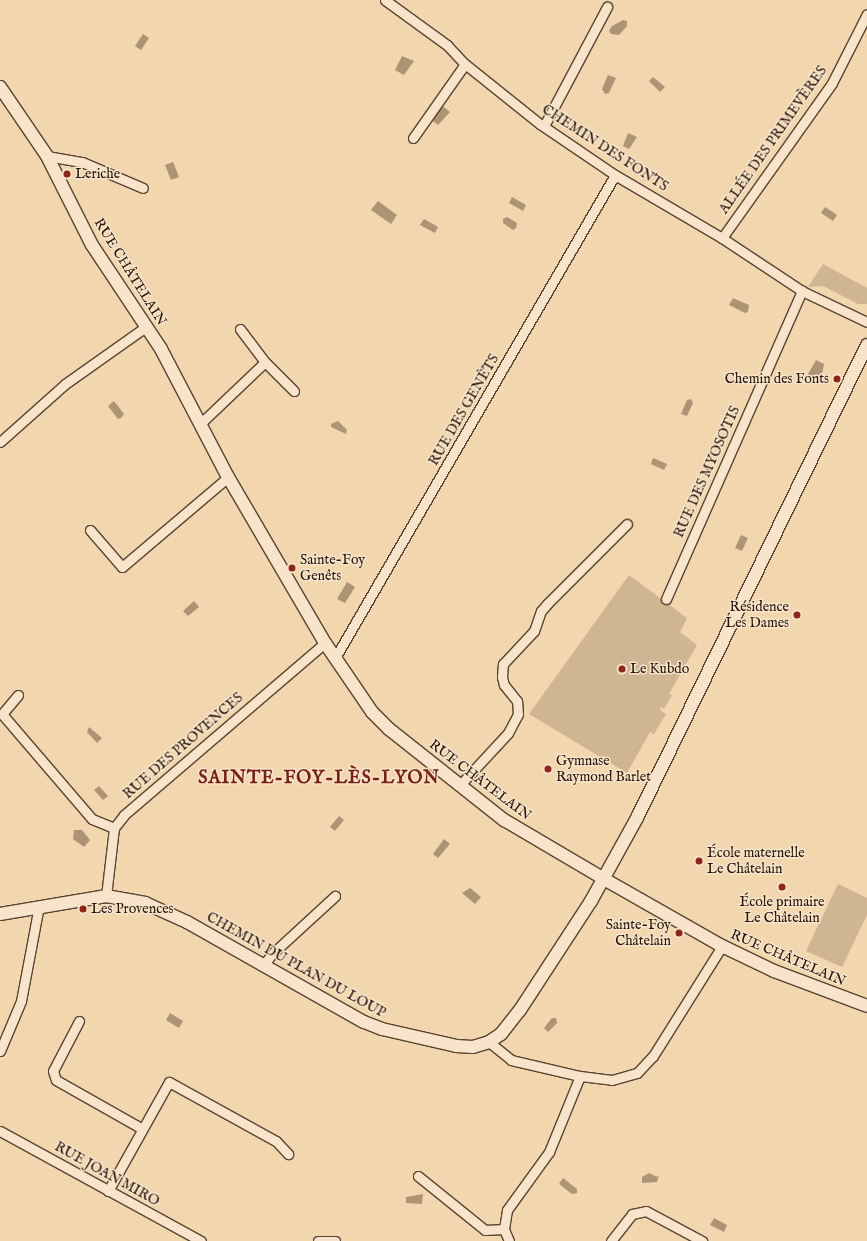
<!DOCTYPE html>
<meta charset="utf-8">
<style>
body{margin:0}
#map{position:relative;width:867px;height:1241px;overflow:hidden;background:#f2d6ae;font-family:"IM FELL English",serif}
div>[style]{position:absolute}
.green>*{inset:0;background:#cfb592}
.water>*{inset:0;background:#ac9475}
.roads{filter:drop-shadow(1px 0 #584431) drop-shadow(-1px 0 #584431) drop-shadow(0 1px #584431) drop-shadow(0 -1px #584431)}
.minor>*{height:9px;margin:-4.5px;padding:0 4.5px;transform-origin:4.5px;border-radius:4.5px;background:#f7e4ca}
.tertiary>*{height:12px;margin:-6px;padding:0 6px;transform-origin:6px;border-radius:6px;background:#f7e4ca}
.dots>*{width:11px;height:11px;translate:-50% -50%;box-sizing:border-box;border:2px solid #f7e4ca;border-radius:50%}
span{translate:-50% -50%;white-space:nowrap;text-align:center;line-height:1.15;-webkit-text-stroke:3px #f7e4ca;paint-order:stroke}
.street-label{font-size:14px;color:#241407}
.poi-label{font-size:14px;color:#241407}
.left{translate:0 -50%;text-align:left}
.right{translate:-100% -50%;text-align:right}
.district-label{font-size:18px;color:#7a1f14;font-weight:700;letter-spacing:1px}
</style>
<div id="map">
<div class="green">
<i style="clip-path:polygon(823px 264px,867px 288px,867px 304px,858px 304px,823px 286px,808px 287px)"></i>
<i style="clip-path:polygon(629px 575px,687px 618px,680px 632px,697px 645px,669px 694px,672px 695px,664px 709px,661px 707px,660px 710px,666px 714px,654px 734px,650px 732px,627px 773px,529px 714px)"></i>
<i style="clip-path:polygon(838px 884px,867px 898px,867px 915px,842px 967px,806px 951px)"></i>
</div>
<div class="water">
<i style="clip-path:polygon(623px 20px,627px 21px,627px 26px,619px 35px,611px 34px,609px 31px,612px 26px)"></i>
<i style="clip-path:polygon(143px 34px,149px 38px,141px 50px,135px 46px)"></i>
<i style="clip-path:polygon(402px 56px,414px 61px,404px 75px,395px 70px)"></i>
<i style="clip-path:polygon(608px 75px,616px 78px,609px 93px,605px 94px,602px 89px)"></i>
<i style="clip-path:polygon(653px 77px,665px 87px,660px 92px,649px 81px)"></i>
<i style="clip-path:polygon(441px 105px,450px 112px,438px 125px,431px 120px)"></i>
<i style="clip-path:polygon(628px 133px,637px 137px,629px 149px,623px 146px)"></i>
<i style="clip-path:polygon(173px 162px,179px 177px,171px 180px,165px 165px)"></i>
<i style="clip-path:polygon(512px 197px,526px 205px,523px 211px,509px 203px)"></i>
<i style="clip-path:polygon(378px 201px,397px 215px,391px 224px,371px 210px)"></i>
<i style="clip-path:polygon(825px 207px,837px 215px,833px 221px,821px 213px)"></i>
<i style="clip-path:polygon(507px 217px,517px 223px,516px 228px,513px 230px,503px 223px,503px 219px)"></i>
<i style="clip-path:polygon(424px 219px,438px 227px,435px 233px,420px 225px)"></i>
<i style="clip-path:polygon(733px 298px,749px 305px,748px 312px,745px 313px,729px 305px)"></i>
<i style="clip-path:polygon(816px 360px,824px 364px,822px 374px,816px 381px,808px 378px,808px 374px)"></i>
<i style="clip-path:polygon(691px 399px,693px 403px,687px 416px,681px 414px,687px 400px)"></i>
<i style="clip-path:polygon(114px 401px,124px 414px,121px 418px,118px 419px,108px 406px)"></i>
<i style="clip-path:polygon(338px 421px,347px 430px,346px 434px,331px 427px,331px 424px)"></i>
<i style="clip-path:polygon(653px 458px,667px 464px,664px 470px,651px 464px)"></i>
<i style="clip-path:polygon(741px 535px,748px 538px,742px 551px,735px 548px)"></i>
<i style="clip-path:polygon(347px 582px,355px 587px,345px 603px,337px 599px)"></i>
<i style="clip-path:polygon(194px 601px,199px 607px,188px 616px,183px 611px)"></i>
<i style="clip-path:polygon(89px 727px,102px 738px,97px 743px,87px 732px)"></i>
<i style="clip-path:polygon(99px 786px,108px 796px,103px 800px,94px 790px)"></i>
<i style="clip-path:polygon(339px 816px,344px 820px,335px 831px,330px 827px)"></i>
<i style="clip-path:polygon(74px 830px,82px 830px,90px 840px,84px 847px,73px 839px)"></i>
<i style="clip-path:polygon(444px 839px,450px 844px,438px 858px,433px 854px)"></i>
<i style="clip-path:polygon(470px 888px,481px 897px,475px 904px,462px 893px)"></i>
<i style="clip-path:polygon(170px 1013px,183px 1021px,179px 1028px,166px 1020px)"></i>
<i style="clip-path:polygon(552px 1018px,556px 1018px,557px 1023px,548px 1032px,544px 1028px)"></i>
<i style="clip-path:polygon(649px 1173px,657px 1177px,659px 1175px,657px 1182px,642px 1183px,642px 1177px)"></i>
<i style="clip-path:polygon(563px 1178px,577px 1189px,577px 1193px,572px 1194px,559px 1184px)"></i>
<i style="clip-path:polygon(423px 1194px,422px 1204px,406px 1203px,406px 1197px)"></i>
<i style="clip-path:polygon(714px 1218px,727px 1225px,724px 1232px,710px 1225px)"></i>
</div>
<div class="roads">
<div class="minor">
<i style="left:385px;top:0;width:77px;rotate:36deg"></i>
<i style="left:447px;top:45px;width:26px;rotate:47deg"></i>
<i style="left:465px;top:64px;width:96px;rotate:38.7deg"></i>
<i style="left:540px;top:124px;width:91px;rotate:34.2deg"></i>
<i style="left:615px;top:175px;width:124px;rotate:30.5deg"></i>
<i style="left:722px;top:238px;width:96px;rotate:33.5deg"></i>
<i style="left:802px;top:291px;width:72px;rotate:25.5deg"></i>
<i style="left:544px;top:126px;width:135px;rotate:-62.1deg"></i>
<i style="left:413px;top:138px;width:90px;rotate:-54.9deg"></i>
<i style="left:47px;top:156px;width:36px;rotate:10deg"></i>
<i style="left:82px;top:162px;width:66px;rotate:23.1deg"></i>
<i style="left:722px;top:238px;width:190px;rotate:-54.6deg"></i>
<i style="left:832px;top:83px;width:77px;rotate:-63.1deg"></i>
<i style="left:240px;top:329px;width:41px;rotate:52.9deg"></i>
<i style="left:265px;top:362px;width:41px;rotate:45deg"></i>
<i style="left:201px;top:423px;width:88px;rotate:-43.6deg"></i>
<i style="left:0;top:442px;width:87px;rotate:-41.7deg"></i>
<i style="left:65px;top:384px;width:100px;rotate:-35.3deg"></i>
<i style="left:90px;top:530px;width:49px;rotate:49.1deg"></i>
<i style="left:122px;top:567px;width:139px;rotate:-40.3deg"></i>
<i style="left:666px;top:599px;width:337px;rotate:-66.2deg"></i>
<i style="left:335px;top:658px;width:558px;rotate:-59.9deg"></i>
<i style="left:18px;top:695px;width:25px;rotate:130deg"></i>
<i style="left:2px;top:714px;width:138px;rotate:49.4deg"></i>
<i style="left:92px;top:819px;width:24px;rotate:22deg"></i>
<i style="left:459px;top:786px;width:72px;rotate:-47.2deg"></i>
<i style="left:508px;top:733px;width:21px;rotate:-62deg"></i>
<i style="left:518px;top:714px;width:13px;rotate:-94deg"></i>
<i style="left:517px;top:701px;width:21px;rotate:-129deg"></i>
<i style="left:504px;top:685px;width:8px;rotate:-104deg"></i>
<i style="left:502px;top:677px;width:13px;rotate:-86deg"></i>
<i style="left:503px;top:664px;width:45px;rotate:-46.8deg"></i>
<i style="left:534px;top:631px;width:21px;rotate:-71deg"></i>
<i style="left:541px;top:611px;width:9px;rotate:-49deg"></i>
<i style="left:547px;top:604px;width:113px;rotate:-45deg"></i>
<i style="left:106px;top:896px;width:68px;rotate:-83.3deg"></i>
<i style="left:114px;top:828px;width:16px;rotate:-52deg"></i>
<i style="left:124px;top:815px;width:265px;rotate:-40.6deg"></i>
<i style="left:263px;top:965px;width:17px;rotate:-50deg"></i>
<i style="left:274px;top:952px;width:83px;rotate:-42.6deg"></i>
<i style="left:79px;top:1021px;width:56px;rotate:117.5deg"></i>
<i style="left:53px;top:1071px;width:9px;rotate:72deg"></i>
<i style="left:56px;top:1080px;width:98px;rotate:29.5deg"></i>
<i style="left:489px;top:1042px;width:28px;rotate:39deg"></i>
<i style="left:511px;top:1060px;width:71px;rotate:13.1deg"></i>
<i style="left:580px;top:1076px;width:32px;rotate:7deg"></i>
<i style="left:612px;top:1080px;width:26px;rotate:-16deg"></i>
<i style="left:637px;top:1073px;width:23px;rotate:-47deg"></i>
<i style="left:653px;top:1056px;width:130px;rotate:-57.9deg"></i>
<i style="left:0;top:1051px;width:54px;rotate:-67.2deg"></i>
<i style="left:21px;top:1001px;width:97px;rotate:-79.3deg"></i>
<i style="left:0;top:1131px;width:229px;rotate:28.7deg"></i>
<i style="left:418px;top:1176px;width:86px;rotate:38.9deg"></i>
<i style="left:485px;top:1230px;width:19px;rotate:-3deg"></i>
<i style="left:108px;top:1191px;width:125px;rotate:-60.8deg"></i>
<i style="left:169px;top:1082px;width:122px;rotate:28.9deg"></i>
<i style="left:276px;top:1141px;width:18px;rotate:47deg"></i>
<i style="left:318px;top:1241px;width:17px"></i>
<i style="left:509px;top:1241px;width:13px;rotate:-113deg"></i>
<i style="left:504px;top:1229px;width:19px;rotate:-81deg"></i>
<i style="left:507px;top:1210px;width:72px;rotate:-54.1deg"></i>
<i style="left:549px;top:1152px;width:82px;rotate:-67.8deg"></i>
<i style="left:611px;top:1241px;width:34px;rotate:-52deg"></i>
<i style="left:632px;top:1214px;width:14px;rotate:-12deg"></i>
<i style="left:646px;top:1211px;width:64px;rotate:28.2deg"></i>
</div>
<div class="tertiary">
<i style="left:0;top:87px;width:83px;rotate:55.7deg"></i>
<i style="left:47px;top:156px;width:100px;rotate:63.2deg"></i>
<i style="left:92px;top:245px;width:125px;rotate:56.4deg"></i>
<i style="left:161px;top:349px;width:144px;rotate:62.4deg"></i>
<i style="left:228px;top:477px;width:192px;rotate:59.7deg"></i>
<i style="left:325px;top:643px;width:83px;rotate:55.7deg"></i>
<i style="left:372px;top:712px;width:24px;rotate:45deg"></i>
<i style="left:389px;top:729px;width:147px;rotate:38.4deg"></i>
<i style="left:504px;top:820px;width:116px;rotate:30.5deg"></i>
<i style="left:604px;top:879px;width:136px;rotate:29.6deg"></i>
<i style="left:722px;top:946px;width:58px;rotate:25.7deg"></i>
<i style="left:774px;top:971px;width:99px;rotate:20.6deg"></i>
<i style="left:0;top:914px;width:108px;rotate:-9.6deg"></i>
<i style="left:106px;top:896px;width:40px;rotate:10deg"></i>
<i style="left:145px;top:903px;width:46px;rotate:24.3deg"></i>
<i style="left:187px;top:922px;width:203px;rotate:29.5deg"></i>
<i style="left:364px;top:1022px;width:19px;rotate:21deg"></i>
<i style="left:382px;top:1029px;width:76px;rotate:12.9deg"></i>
<i style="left:456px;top:1046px;width:17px;rotate:3deg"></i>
<i style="left:473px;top:1047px;width:17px;rotate:-17deg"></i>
<i style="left:489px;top:1042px;width:14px;rotate:-34deg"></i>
<i style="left:501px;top:1034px;width:31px;rotate:-52deg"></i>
<i style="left:520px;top:1010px;width:130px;rotate:-56.9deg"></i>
<i style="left:591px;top:901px;width:95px;rotate:-61deg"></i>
<i style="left:637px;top:818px;width:526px;rotate:-64.07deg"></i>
</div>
</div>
<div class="dots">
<i style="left:67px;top:174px;background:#8f2418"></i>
<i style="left:837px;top:379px;background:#8f2418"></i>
<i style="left:292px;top:568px;background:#8f2418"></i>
<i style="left:797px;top:615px;background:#8f2418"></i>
<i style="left:622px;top:669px;background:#8f2418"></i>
<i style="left:548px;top:769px;background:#8f2418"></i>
<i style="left:699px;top:861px;background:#8f2418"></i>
<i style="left:782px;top:887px;background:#8f2418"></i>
<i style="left:83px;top:909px;background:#8f2418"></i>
<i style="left:679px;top:933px;background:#8f2418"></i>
</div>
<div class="street-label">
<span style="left:773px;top:140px;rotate:-55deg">ALLÉE DES PRIMEVÈRES</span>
<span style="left:605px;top:148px;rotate:33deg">CHEMIN DES FONTS</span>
<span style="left:130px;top:272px;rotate:58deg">RUE CHÂTELAIN</span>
<span style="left:464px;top:410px;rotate:-60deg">RUE DES GENÊTS</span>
<span style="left:707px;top:472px;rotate:-66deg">RUE DES MYOSOTIS</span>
<span style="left:183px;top:746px;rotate:-41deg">RUE DES PROVENCES</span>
<span style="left:480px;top:780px;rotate:37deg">RUE CHÂTELAIN</span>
<span style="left:788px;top:958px;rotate:23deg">RUE CHÂTELAIN</span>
<span style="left:296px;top:965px;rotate:29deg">CHEMIN DU PLAN DU LOUP</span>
<span style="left:107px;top:1174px;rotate:29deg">RUE JOAN MIRO</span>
</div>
<div class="poi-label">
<span class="left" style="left:75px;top:174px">Leriche</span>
<span class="right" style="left:829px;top:379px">Chemin des Fonts</span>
<span class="left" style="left:300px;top:568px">Sainte-Foy<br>Genêts</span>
<span class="right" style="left:789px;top:615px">Résidence<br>Les Dames</span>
<span class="left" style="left:630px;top:669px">Le Kubdo</span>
<span class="left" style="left:556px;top:769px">Gymnase<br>Raymond Barlet</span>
<span class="left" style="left:707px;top:861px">École maternelle<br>Le Châtelain</span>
<span style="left:782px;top:910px">École primaire<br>Le Châtelain</span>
<span class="left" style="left:91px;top:909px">Les Provences</span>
<span class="right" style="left:671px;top:933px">Sainte-Foy<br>Châtelain</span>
</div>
<div class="district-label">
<span style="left:319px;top:779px">SAINTE-FOY-LÈS-LYON</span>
</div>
</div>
